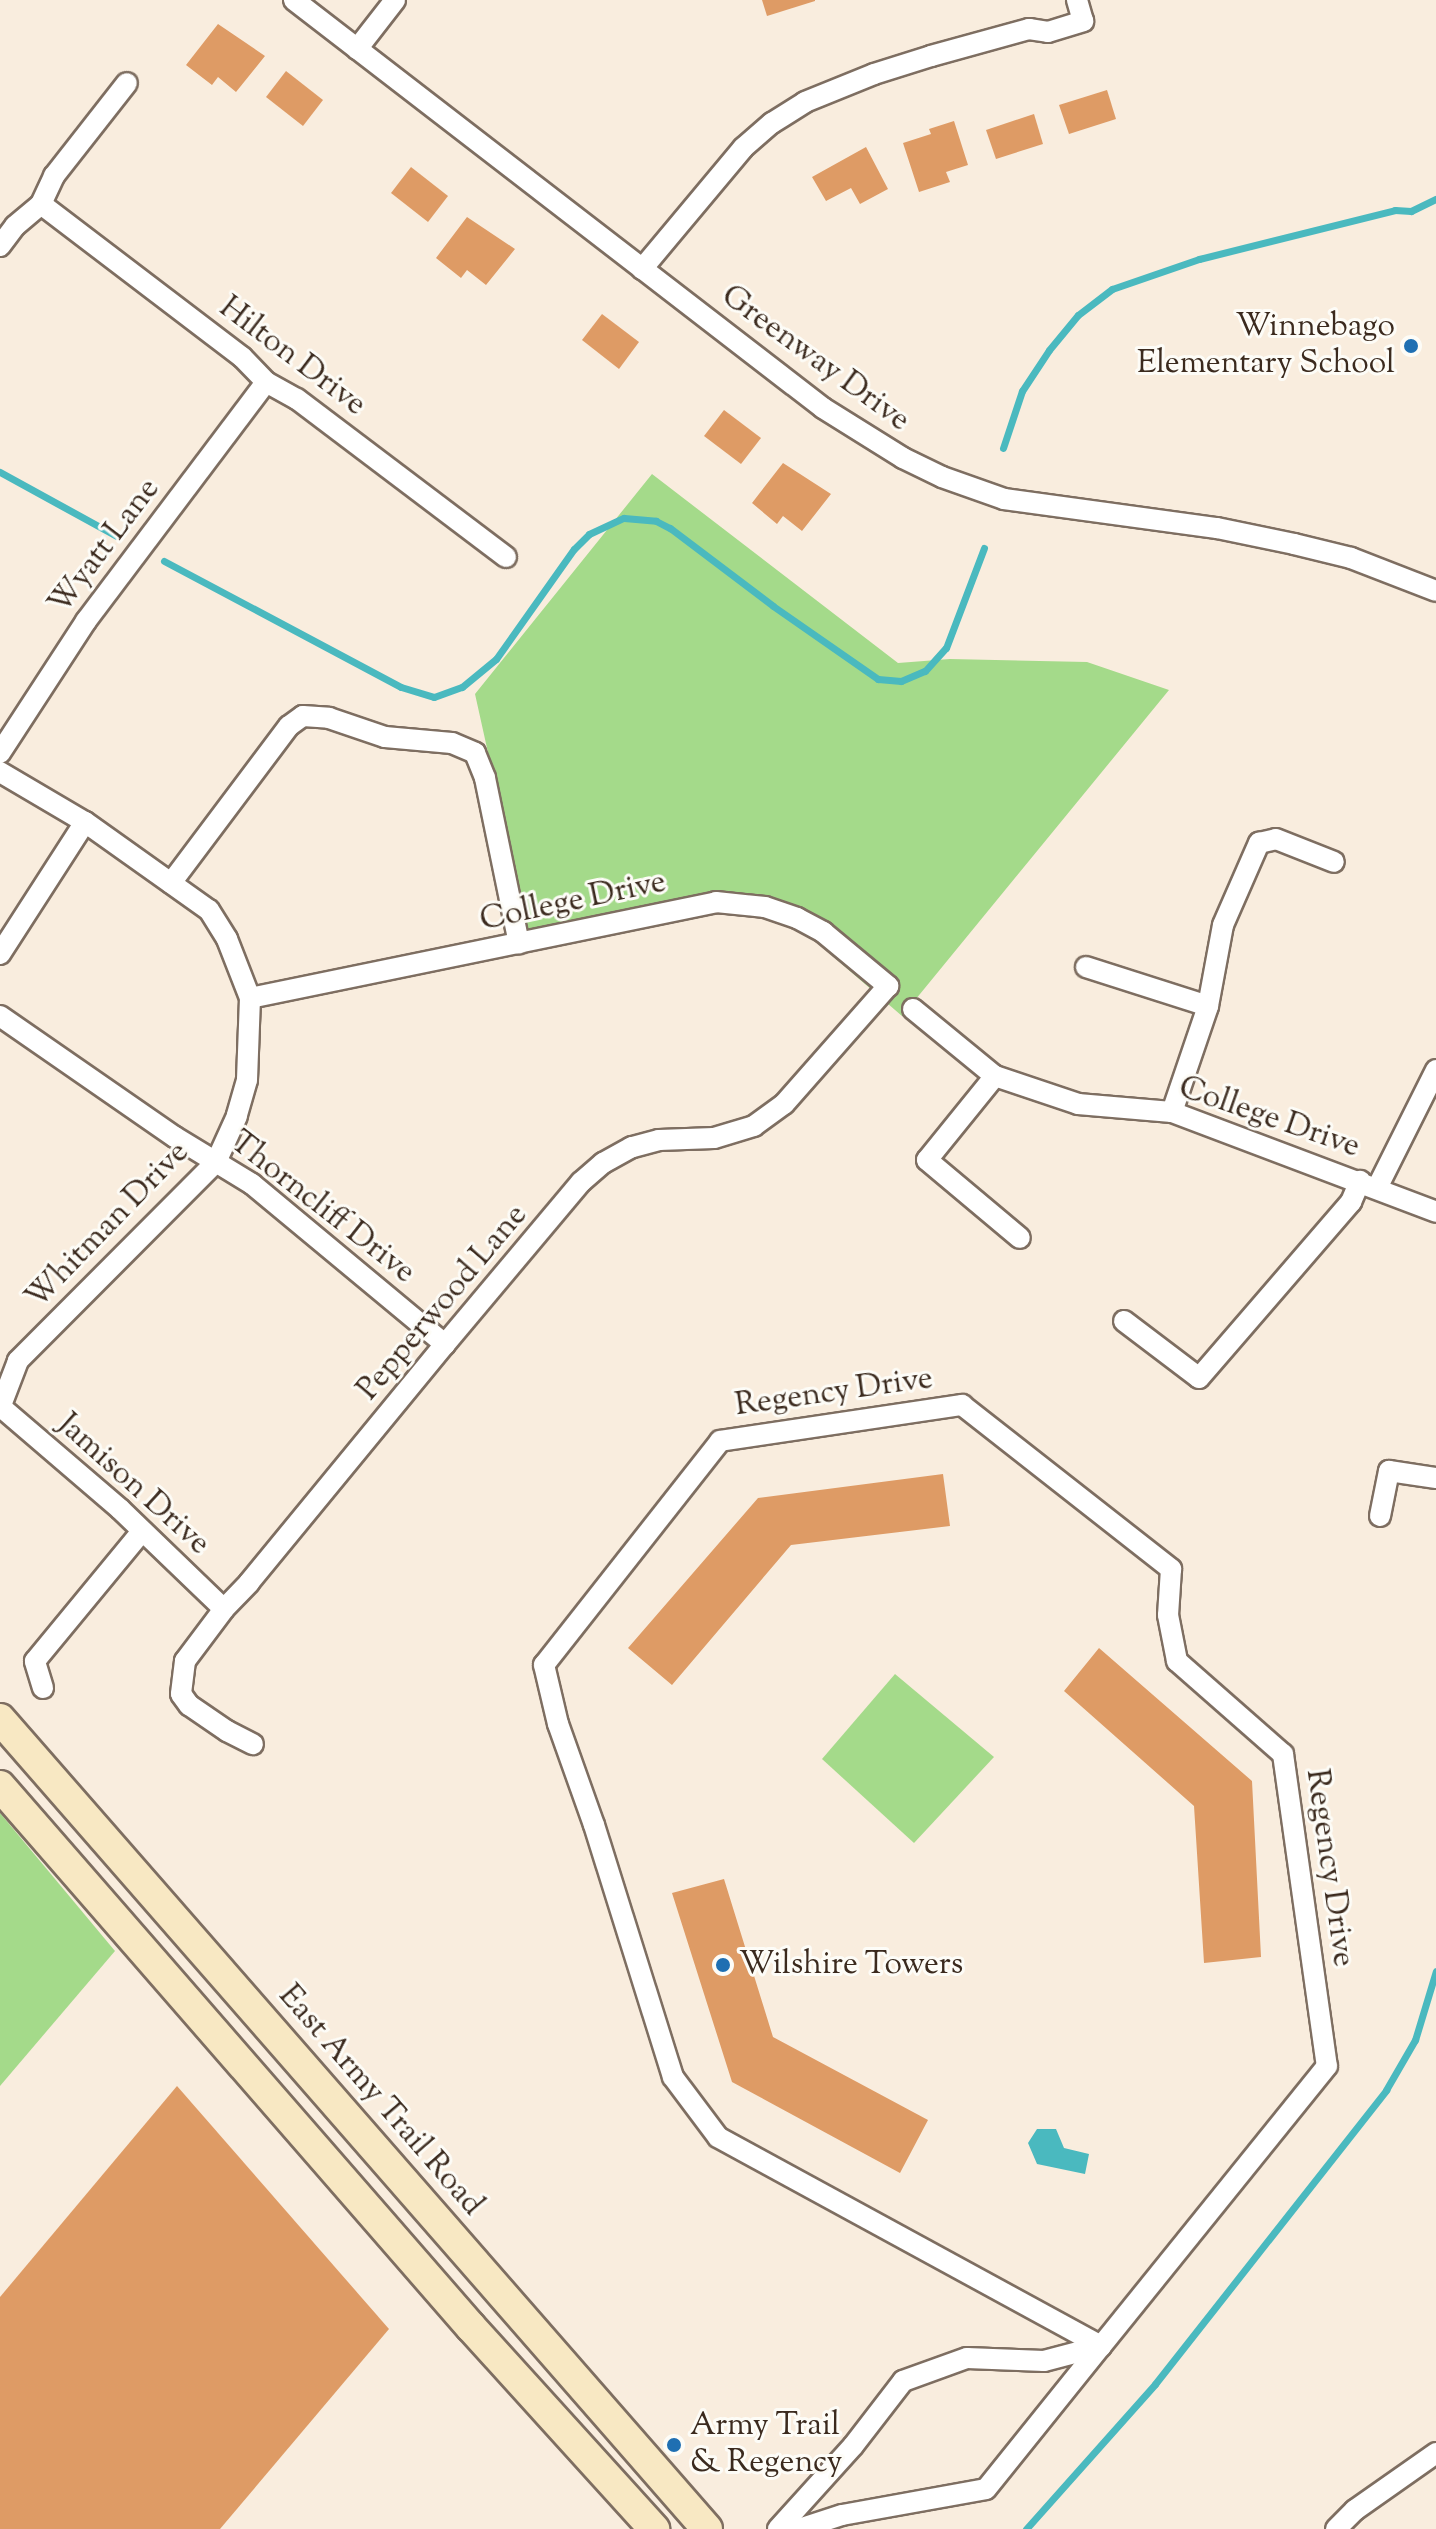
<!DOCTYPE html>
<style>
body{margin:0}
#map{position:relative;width:1436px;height:2529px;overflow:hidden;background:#f9edde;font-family:"Sorts Mill Goudy",serif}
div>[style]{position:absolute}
.green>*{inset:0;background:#a4da8a}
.water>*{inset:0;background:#4ab9bf}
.stream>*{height:7px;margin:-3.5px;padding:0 3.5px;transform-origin:3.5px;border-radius:3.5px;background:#4ab9bf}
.building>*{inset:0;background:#de9b65}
.roads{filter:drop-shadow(2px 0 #7e6e61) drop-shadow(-2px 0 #7e6e61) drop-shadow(0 2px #7e6e61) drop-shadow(0 -2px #7e6e61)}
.minor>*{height:20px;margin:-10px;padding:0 10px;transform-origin:10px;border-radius:10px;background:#fff}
.secondary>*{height:30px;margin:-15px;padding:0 15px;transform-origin:15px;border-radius:15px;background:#f8e8c3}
.dots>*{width:22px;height:22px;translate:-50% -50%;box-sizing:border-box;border:4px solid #fdfcf7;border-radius:50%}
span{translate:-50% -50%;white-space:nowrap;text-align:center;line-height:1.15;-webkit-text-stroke:6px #fdfcf7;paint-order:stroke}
.poi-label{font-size:32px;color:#3b2a1e}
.right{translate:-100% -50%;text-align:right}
.left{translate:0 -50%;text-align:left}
.street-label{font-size:32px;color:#3b2a1e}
</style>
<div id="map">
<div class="green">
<i style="clip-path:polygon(652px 474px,898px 663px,950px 659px,1087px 662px,1169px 690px,902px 1016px,814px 940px,778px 922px,718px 907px,532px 951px,475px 694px)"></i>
<i style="clip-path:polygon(895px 1674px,994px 1757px,914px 1843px,822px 1759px)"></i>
<i style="clip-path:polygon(0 1813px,115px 1951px,0 2086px)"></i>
</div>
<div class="water">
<i style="clip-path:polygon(1037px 2129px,1056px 2129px,1064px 2148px,1089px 2154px,1085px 2174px,1037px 2164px,1028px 2143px)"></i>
</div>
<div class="stream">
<i style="left:1003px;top:448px;width:60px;rotate:-71.6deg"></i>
<i style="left:1022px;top:391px;width:49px;rotate:-56.6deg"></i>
<i style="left:1049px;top:350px;width:45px;rotate:-50.4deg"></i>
<i style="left:1078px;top:315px;width:43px;rotate:-37.4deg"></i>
<i style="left:1112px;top:289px;width:92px;rotate:-19deg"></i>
<i style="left:1199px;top:259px;width:202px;rotate:-14deg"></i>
<i style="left:1395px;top:210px;width:16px;rotate:4deg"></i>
<i style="left:1411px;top:211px;width:28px;rotate:-26deg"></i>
<i style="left:0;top:472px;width:135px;rotate:28.8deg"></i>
<i style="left:164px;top:561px;width:268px;rotate:28deg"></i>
<i style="left:401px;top:687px;width:34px;rotate:17deg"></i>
<i style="left:434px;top:697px;width:30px;rotate:-20deg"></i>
<i style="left:462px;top:687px;width:44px;rotate:-39.5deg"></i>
<i style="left:496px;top:659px;width:135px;rotate:-54.7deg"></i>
<i style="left:574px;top:549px;width:21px;rotate:-45deg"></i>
<i style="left:589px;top:534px;width:38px;rotate:-25deg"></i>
<i style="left:624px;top:518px;width:32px;rotate:5deg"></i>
<i style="left:656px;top:521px;width:16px;rotate:27deg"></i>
<i style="left:670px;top:528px;width:129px;rotate:37.1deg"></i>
<i style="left:773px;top:606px;width:128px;rotate:34.8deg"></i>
<i style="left:878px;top:679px;width:23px;rotate:5deg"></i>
<i style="left:901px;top:681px;width:26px;rotate:-23deg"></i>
<i style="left:925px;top:671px;width:31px;rotate:-48deg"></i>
<i style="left:946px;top:648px;width:107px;rotate:-69.2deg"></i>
<i style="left:1026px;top:2529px;width:194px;rotate:-48.3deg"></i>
<i style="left:1155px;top:2384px;width:374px;rotate:-51.8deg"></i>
<i style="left:1386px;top:2090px;width:58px;rotate:-59.9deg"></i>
<i style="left:1415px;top:2040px;width:72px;rotate:-73.1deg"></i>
</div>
<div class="building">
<i style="clip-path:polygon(762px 0,815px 0,815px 1px,767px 16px)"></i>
<i style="clip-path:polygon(218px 24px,265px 56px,236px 92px,218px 77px,212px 85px,186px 65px)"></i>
<i style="clip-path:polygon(286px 71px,323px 100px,303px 126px,266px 97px)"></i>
<i style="clip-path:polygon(1107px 90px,1116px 119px,1069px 134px,1059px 105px)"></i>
<i style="clip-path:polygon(1034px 114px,1043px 144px,996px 159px,986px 130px)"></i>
<i style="clip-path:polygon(954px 121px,968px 165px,946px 172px,950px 182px,919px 192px,903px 143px,931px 134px,929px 129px)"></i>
<i style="clip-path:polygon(866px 147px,888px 189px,860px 204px,851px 188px,826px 201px,812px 177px)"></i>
<i style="clip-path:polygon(411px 167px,448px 196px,428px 222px,391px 193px)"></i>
<i style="clip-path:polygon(467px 217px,515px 249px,486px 285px,467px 270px,461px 278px,436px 258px)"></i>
<i style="clip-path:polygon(602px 314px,639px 342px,619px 369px,582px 340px)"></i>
<i style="clip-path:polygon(724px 410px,761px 438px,741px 464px,704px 436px)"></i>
<i style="clip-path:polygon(783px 463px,831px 494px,802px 531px,783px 516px,777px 524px,752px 503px)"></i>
<i style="clip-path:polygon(943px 1474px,950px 1526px,791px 1545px,672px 1685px,628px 1648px,758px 1498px)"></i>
<i style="clip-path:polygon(1099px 1648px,1252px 1781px,1261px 1957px,1204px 1963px,1194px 1806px,1064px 1691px)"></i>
<i style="clip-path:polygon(724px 1879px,773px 2037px,928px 2120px,900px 2173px,732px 2082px,672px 1893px)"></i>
<i style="clip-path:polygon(177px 2086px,389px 2329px,220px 2529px,0 2529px,0 2297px)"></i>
</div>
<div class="roads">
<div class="minor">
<i style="left:294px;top:0;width:668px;rotate:37.64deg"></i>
<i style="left:823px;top:408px;width:94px;rotate:32deg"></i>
<i style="left:903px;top:458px;width:43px;rotate:26deg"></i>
<i style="left:942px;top:477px;width:66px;rotate:19.5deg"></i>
<i style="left:1004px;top:499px;width:215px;rotate:7.8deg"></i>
<i style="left:1217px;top:528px;width:79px;rotate:11.7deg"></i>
<i style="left:1294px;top:544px;width:59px;rotate:13.8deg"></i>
<i style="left:1351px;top:558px;width:91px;rotate:21.2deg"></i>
<i style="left:357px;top:49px;width:62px;rotate:-52.2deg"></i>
<i style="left:41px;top:204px;width:253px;rotate:37.3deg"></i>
<i style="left:242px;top:357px;width:35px;rotate:46deg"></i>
<i style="left:266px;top:382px;width:35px;rotate:29deg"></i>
<i style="left:297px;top:399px;width:262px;rotate:37.1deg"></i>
<i style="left:0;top:246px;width:25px;rotate:-53deg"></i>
<i style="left:15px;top:226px;width:34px;rotate:-40deg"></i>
<i style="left:41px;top:204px;width:31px;rotate:-65deg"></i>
<i style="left:54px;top:176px;width:118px;rotate:-51.9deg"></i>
<i style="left:642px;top:269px;width:158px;rotate:-50.1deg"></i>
<i style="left:743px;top:148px;width:38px;rotate:-41deg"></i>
<i style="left:772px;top:123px;width:39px;rotate:-32deg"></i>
<i style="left:805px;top:102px;width:74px;rotate:-22.1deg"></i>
<i style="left:874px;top:74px;width:60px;rotate:-17.5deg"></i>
<i style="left:931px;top:56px;width:102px;rotate:-15.4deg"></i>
<i style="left:1029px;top:29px;width:19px;rotate:9deg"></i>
<i style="left:1048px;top:32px;width:37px;rotate:-17deg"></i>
<i style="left:1083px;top:21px;width:22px;rotate:-106deg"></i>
<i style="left:0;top:753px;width:158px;rotate:-56.9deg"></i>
<i style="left:86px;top:621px;width:299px;rotate:-53deg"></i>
<i style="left:0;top:772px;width:99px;rotate:30.5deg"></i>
<i style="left:85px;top:822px;width:152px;rotate:35.4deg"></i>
<i style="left:209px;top:910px;width:34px;rotate:58deg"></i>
<i style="left:227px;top:939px;width:63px;rotate:68.7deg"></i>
<i style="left:250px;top:998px;width:82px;rotate:92.1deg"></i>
<i style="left:247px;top:1080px;width:37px;rotate:106deg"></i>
<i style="left:237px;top:1116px;width:51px;rotate:114.5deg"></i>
<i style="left:216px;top:1162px;width:281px;rotate:134.9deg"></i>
<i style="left:18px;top:1361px;width:50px;rotate:111deg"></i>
<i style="left:171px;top:883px;width:196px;rotate:-53.1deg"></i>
<i style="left:289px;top:726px;width:17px;rotate:-36deg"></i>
<i style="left:303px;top:716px;width:26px;rotate:4deg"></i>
<i style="left:329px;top:718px;width:59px;rotate:18.7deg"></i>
<i style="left:385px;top:737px;width:67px;rotate:5.1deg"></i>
<i style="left:452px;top:743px;width:25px;rotate:23deg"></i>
<i style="left:475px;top:753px;width:27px;rotate:68deg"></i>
<i style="left:485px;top:778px;width:169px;rotate:78.4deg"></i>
<i style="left:0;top:954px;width:157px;rotate:-57.2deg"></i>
<i style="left:1086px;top:967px;width:128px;rotate:17.7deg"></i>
<i style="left:250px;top:998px;width:476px;rotate:-11.6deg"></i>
<i style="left:716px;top:902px;width:49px;rotate:5.8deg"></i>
<i style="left:765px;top:907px;width:34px;rotate:19deg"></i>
<i style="left:797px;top:918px;width:30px;rotate:28deg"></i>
<i style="left:823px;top:932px;width:85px;rotate:39.7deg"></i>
<i style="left:888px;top:986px;width:157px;rotate:131.4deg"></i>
<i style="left:784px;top:1104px;width:37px;rotate:144deg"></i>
<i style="left:754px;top:1126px;width:42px;rotate:163.3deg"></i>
<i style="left:714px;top:1138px;width:55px;rotate:177.9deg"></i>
<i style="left:659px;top:1140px;width:28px;rotate:165deg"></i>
<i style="left:632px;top:1147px;width:33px;rotate:151deg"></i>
<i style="left:603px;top:1163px;width:29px;rotate:139deg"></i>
<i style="left:581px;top:1182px;width:212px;rotate:130deg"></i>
<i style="left:445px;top:1344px;width:309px;rotate:129.4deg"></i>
<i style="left:249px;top:1583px;width:36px;rotate:134deg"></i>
<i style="left:224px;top:1609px;width:65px;rotate:126.9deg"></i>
<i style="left:185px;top:1661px;width:33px;rotate:97deg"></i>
<i style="left:181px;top:1694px;width:14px;rotate:54deg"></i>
<i style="left:189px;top:1705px;width:46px;rotate:34.4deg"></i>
<i style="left:227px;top:1731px;width:29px;rotate:27deg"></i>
<i style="left:913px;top:1009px;width:106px;rotate:39.3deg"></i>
<i style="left:995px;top:1076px;width:88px;rotate:18.6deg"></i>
<i style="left:1078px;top:1104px;width:94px;rotate:4.9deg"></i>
<i style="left:1172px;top:1112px;width:282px;rotate:20.7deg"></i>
<i style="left:0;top:1016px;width:213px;rotate:34.7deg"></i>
<i style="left:175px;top:1137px;width:90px;rotate:31.4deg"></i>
<i style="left:252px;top:1184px;width:251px;rotate:39.7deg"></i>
<i style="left:995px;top:1076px;width:108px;rotate:129deg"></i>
<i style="left:927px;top:1160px;width:121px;rotate:40deg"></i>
<i style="left:1172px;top:1112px;width:112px;rotate:-71.2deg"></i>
<i style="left:1208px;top:1006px;width:82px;rotate:-79.5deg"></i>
<i style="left:1223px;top:925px;width:90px;rotate:-66.3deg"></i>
<i style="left:1259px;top:843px;width:17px;rotate:-13deg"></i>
<i style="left:1276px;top:839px;width:62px;rotate:21.6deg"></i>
<i style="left:1377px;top:1188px;width:132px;rotate:-63.4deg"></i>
<i style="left:1124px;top:1321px;width:94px;rotate:37.2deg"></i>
<i style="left:1199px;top:1378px;width:233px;rotate:-49.2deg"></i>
<i style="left:1351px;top:1202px;width:23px;rotate:-67deg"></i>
<i style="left:962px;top:1405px;width:266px;rotate:38.1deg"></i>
<i style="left:1171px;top:1569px;width:46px;rotate:93.7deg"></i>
<i style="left:1168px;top:1615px;width:47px;rotate:78.9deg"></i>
<i style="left:1177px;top:1661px;width:141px;rotate:41.3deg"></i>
<i style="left:1283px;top:1754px;width:315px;rotate:82deg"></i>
<i style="left:1327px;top:2066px;width:360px;rotate:128.9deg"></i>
<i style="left:1101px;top:2346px;width:436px;rotate:-151.4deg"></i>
<i style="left:718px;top:2137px;width:75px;rotate:-126.9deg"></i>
<i style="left:673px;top:2077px;width:264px;rotate:-107.4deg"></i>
<i style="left:594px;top:1825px;width:107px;rotate:-109.6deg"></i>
<i style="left:558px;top:1724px;width:61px;rotate:-103.3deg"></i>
<i style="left:544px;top:1665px;width:285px;rotate:-51.8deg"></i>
<i style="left:720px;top:1441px;width:245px;rotate:-8.5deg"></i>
<i style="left:1px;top:1407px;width:157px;rotate:40.6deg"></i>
<i style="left:120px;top:1509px;width:144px;rotate:43.9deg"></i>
<i style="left:1380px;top:1516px;width:46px;rotate:-78.7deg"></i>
<i style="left:1389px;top:1471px;width:48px;rotate:8.5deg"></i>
<i style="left:43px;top:1688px;width:28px;rotate:-107deg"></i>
<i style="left:35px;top:1661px;width:168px;rotate:-50.5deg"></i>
<i style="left:778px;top:2529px;width:112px;rotate:-47.9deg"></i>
<i style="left:853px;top:2446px;width:82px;rotate:-52.4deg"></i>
<i style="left:903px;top:2381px;width:68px;rotate:-19.8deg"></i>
<i style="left:967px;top:2358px;width:77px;rotate:2.2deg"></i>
<i style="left:1044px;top:2361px;width:59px;rotate:-14.7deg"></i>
<i style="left:799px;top:2529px;width:45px;rotate:-18deg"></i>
<i style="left:842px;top:2515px;width:146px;rotate:-10.2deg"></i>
<i style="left:986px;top:2489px;width:184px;rotate:-51.2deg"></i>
<i style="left:1336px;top:2529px;width:27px;rotate:-45deg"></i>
<i style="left:1355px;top:2510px;width:99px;rotate:-35.1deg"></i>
</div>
<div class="secondary">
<i style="left:0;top:1719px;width:1075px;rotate:48.88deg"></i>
<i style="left:0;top:1786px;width:717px;rotate:48.96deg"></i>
<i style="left:471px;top:2327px;width:273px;rotate:47.8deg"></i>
</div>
</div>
<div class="dots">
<i style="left:1411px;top:346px;background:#1f6fb2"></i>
<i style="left:723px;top:1965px;background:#1f6fb2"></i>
<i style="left:674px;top:2445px;background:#1f6fb2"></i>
</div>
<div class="poi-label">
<span class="right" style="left:1395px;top:346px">Winnebago<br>Elementary School</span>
<span class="left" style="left:739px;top:1965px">Wilshire Towers</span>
<span class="left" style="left:690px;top:2445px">Army Trail<br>&amp; Regency</span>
</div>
<div class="street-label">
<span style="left:292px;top:357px;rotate:37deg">Hilton Drive</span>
<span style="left:815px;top:359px;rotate:36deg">Greenway Drive</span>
<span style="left:105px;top:547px;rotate:-53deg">Wyatt Lane</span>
<span style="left:573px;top:902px;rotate:-12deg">College Drive</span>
<span style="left:1269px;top:1118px;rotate:19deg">College Drive</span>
<span style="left:322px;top:1208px;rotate:38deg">Thorncliff Drive</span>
<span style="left:108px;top:1226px;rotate:-46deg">Whitman Drive</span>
<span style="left:443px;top:1303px;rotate:-50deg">Pepperwood Lane</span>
<span style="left:834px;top:1393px;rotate:-8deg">Regency Drive</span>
<span style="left:133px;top:1485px;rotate:42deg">Jamison Drive</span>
<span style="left:1329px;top:1868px;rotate:82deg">Regency Drive</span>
<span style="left:380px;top:2101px;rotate:49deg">East Army Trail Road</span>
</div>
</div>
